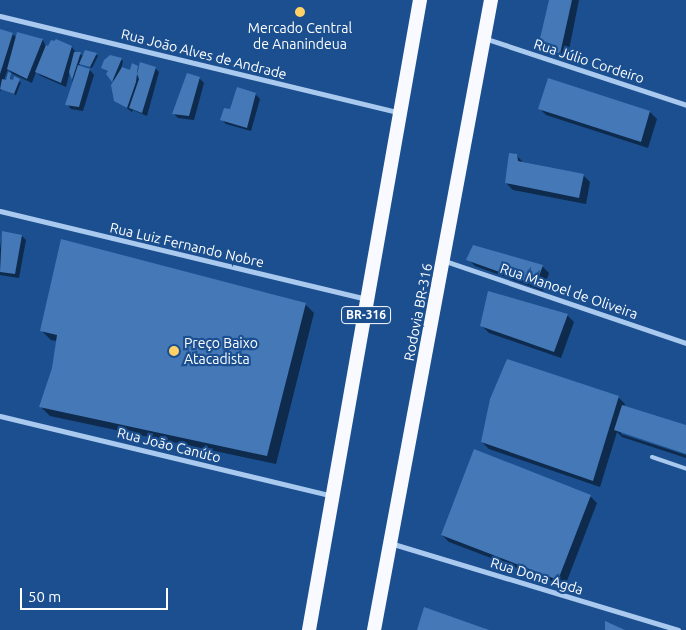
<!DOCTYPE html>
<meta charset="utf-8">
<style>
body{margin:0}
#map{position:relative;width:686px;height:630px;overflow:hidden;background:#1b4f8f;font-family:Ubuntu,sans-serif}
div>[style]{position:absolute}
.shadow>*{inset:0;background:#0007}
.building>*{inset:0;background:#4478b7}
.service>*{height:4px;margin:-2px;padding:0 2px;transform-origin:2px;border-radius:2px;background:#a9c9ee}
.minor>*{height:5px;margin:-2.5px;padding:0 2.5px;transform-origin:2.5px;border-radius:2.5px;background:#a9c9ee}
.trunk>*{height:14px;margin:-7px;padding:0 7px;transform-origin:7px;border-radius:7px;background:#f8faff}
.dots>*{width:14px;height:14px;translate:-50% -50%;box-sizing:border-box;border:2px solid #1b4f8f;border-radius:50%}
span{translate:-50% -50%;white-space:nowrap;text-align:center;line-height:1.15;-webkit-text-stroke:4.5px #1b4f8f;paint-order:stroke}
.shield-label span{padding:1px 4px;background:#1b4f8f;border:1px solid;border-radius:4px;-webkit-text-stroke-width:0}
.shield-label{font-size:12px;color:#fff;font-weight:700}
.poi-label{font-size:14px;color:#fff}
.left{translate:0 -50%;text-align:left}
.street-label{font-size:14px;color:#fff}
.scale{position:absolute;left:20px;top:588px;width:148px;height:22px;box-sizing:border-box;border:2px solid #fff;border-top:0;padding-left:6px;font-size:15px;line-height:18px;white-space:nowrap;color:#fff;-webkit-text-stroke:4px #1b4f8f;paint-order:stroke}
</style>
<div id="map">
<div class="shadow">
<i style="clip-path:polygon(550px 0,579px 0,567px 60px,546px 54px,539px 47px)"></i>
<i style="clip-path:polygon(0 30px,12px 34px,17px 38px,18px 34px,43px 40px,46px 47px,72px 47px,76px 53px,84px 56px,96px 54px,98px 56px,92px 68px,80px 63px,79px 67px,90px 70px,94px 75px,83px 111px,71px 109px,67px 104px,73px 83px,70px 71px,66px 87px,41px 76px,36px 72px,32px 83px,13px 74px,8px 69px,4px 80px,7px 81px,10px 75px,11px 81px,21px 82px,16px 95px,1px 89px,0 92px)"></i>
<i style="clip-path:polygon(121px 59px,123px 61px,120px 74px,131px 72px,137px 67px,140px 69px,155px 68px,159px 72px,147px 116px,133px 110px,132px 112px,116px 100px,114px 82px,108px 74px)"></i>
<i style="clip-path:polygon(199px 78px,204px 83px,194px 120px,178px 118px,174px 114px)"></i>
<i style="clip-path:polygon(549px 80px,650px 112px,657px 119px,648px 148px,546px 115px,539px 108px)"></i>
<i style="clip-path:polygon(255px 94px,260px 99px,251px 131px,226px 124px,222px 120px,231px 110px)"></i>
<i style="clip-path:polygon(516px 155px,523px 162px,583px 175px,590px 182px,586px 204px,513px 190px,506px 183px)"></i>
<i style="clip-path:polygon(3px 232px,22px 236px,26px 240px,19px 278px,0 275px,0 249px)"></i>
<i style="clip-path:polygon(468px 259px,542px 266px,549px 273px,543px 291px,475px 266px)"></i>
<i style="clip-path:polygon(305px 304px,314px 313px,276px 464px,50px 416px,41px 407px,53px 368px,57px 341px,51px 340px,42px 331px)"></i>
<i style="clip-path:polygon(567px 315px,574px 322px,561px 358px,489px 333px,482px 326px)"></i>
<i style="clip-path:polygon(618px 397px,625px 404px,624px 407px,686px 426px,686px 452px,621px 431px,621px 434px,686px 455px,686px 458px,622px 437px,617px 432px,600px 487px,489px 449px,482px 442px)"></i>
<i style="clip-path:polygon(590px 496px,597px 503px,565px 586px,449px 542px,442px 535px)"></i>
</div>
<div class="building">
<i style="clip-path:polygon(549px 0,572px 0,560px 54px,538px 47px)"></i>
<i style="clip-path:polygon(0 29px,13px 33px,0 74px)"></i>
<i style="clip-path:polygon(17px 32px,43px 39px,27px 79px,7px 69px)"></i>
<i style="clip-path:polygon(56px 39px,72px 46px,61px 83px,35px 72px,46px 45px,48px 46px,51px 40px,54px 41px)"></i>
<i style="clip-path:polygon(85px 50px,97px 53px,90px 67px,79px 64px)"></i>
<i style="clip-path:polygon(74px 52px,81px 52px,72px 80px,69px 72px)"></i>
<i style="clip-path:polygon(110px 55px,122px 58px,112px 82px,106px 74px,108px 71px,101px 68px,104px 60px)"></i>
<i style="clip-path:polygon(140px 62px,156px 67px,142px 113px,129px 108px,139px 79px,137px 74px)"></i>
<i style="clip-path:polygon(132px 63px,138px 66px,136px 82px,127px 108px,114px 101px,111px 85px,122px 67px,130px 70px)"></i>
<i style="clip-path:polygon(78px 65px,90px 69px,79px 107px,65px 105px)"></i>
<i style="clip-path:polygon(8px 72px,11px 73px,10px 79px,13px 80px,14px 76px,20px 79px,14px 94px,0 89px,2px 79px,6px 80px)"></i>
<i style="clip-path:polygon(187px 73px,200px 77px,189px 116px,172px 114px)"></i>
<i style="clip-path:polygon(548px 78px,650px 111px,641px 142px,538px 109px)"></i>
<i style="clip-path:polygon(237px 87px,256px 93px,247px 128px,220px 120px,224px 108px,230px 109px)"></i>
<i style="clip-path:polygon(509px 153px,517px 154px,518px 161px,584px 174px,579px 198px,505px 183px)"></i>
<i style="clip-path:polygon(2px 231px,22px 235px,15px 274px,0 272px)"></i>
<i style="clip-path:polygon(61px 239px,306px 303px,267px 456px,39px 407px,52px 368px,57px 335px,40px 331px)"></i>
<i style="clip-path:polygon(473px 245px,543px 265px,536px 285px,466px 260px)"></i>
<i style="clip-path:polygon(488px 291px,568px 314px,554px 352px,480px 326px)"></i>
<i style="clip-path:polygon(507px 359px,619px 396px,593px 481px,481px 442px,490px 399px)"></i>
<i style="clip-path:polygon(622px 405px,686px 425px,686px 454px,614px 430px)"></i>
<i style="clip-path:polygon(474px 449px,591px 495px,558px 580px,441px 535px)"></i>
<i style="clip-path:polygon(424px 607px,489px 630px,417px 630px)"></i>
<i style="clip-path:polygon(605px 621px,625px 630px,605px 630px)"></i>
</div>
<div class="service">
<i style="left:652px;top:457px;width:36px;rotate:19deg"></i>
</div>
<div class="minor">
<i style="left:0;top:16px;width:409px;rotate:13.6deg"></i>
<i style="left:484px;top:38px;width:213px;rotate:18.3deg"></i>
<i style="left:0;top:211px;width:376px;rotate:13.5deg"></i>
<i style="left:445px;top:261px;width:255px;rotate:18.8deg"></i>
<i style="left:0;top:416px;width:342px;rotate:13.5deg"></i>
<i style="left:390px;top:543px;width:301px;rotate:16.8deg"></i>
</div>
<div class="trunk">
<i style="left:309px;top:630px;width:640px;rotate:-80.01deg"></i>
<i style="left:374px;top:630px;width:641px;rotate:-79.48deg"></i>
</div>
<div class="dots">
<i style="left:300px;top:12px;background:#ffd166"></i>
<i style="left:174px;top:351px;background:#ffd166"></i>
</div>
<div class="shield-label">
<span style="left:366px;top:315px">BR-316</span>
</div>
<div class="poi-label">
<span style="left:300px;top:36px">Mercado Central<br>de Ananindeua</span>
<span class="left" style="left:184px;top:351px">Preço Baixo<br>Atacadista</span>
</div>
<div class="street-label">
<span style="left:204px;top:54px;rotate:14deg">Rua João Alves de Andrade</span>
<span style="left:589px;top:61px;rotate:18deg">Rua Júlio Cordeiro</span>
<span style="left:187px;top:245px;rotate:13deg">Rua Luiz Fernando Nobre</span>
<span style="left:569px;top:291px;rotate:19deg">Rua Manoel de Oliveira</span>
<span style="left:418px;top:312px;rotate:-79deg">Rodovia BR-316</span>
<span style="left:169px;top:445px;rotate:14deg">Rua João Canúto</span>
<span style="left:537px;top:576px;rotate:17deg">Rua Dona Agda</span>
</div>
<div class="scale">50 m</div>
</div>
